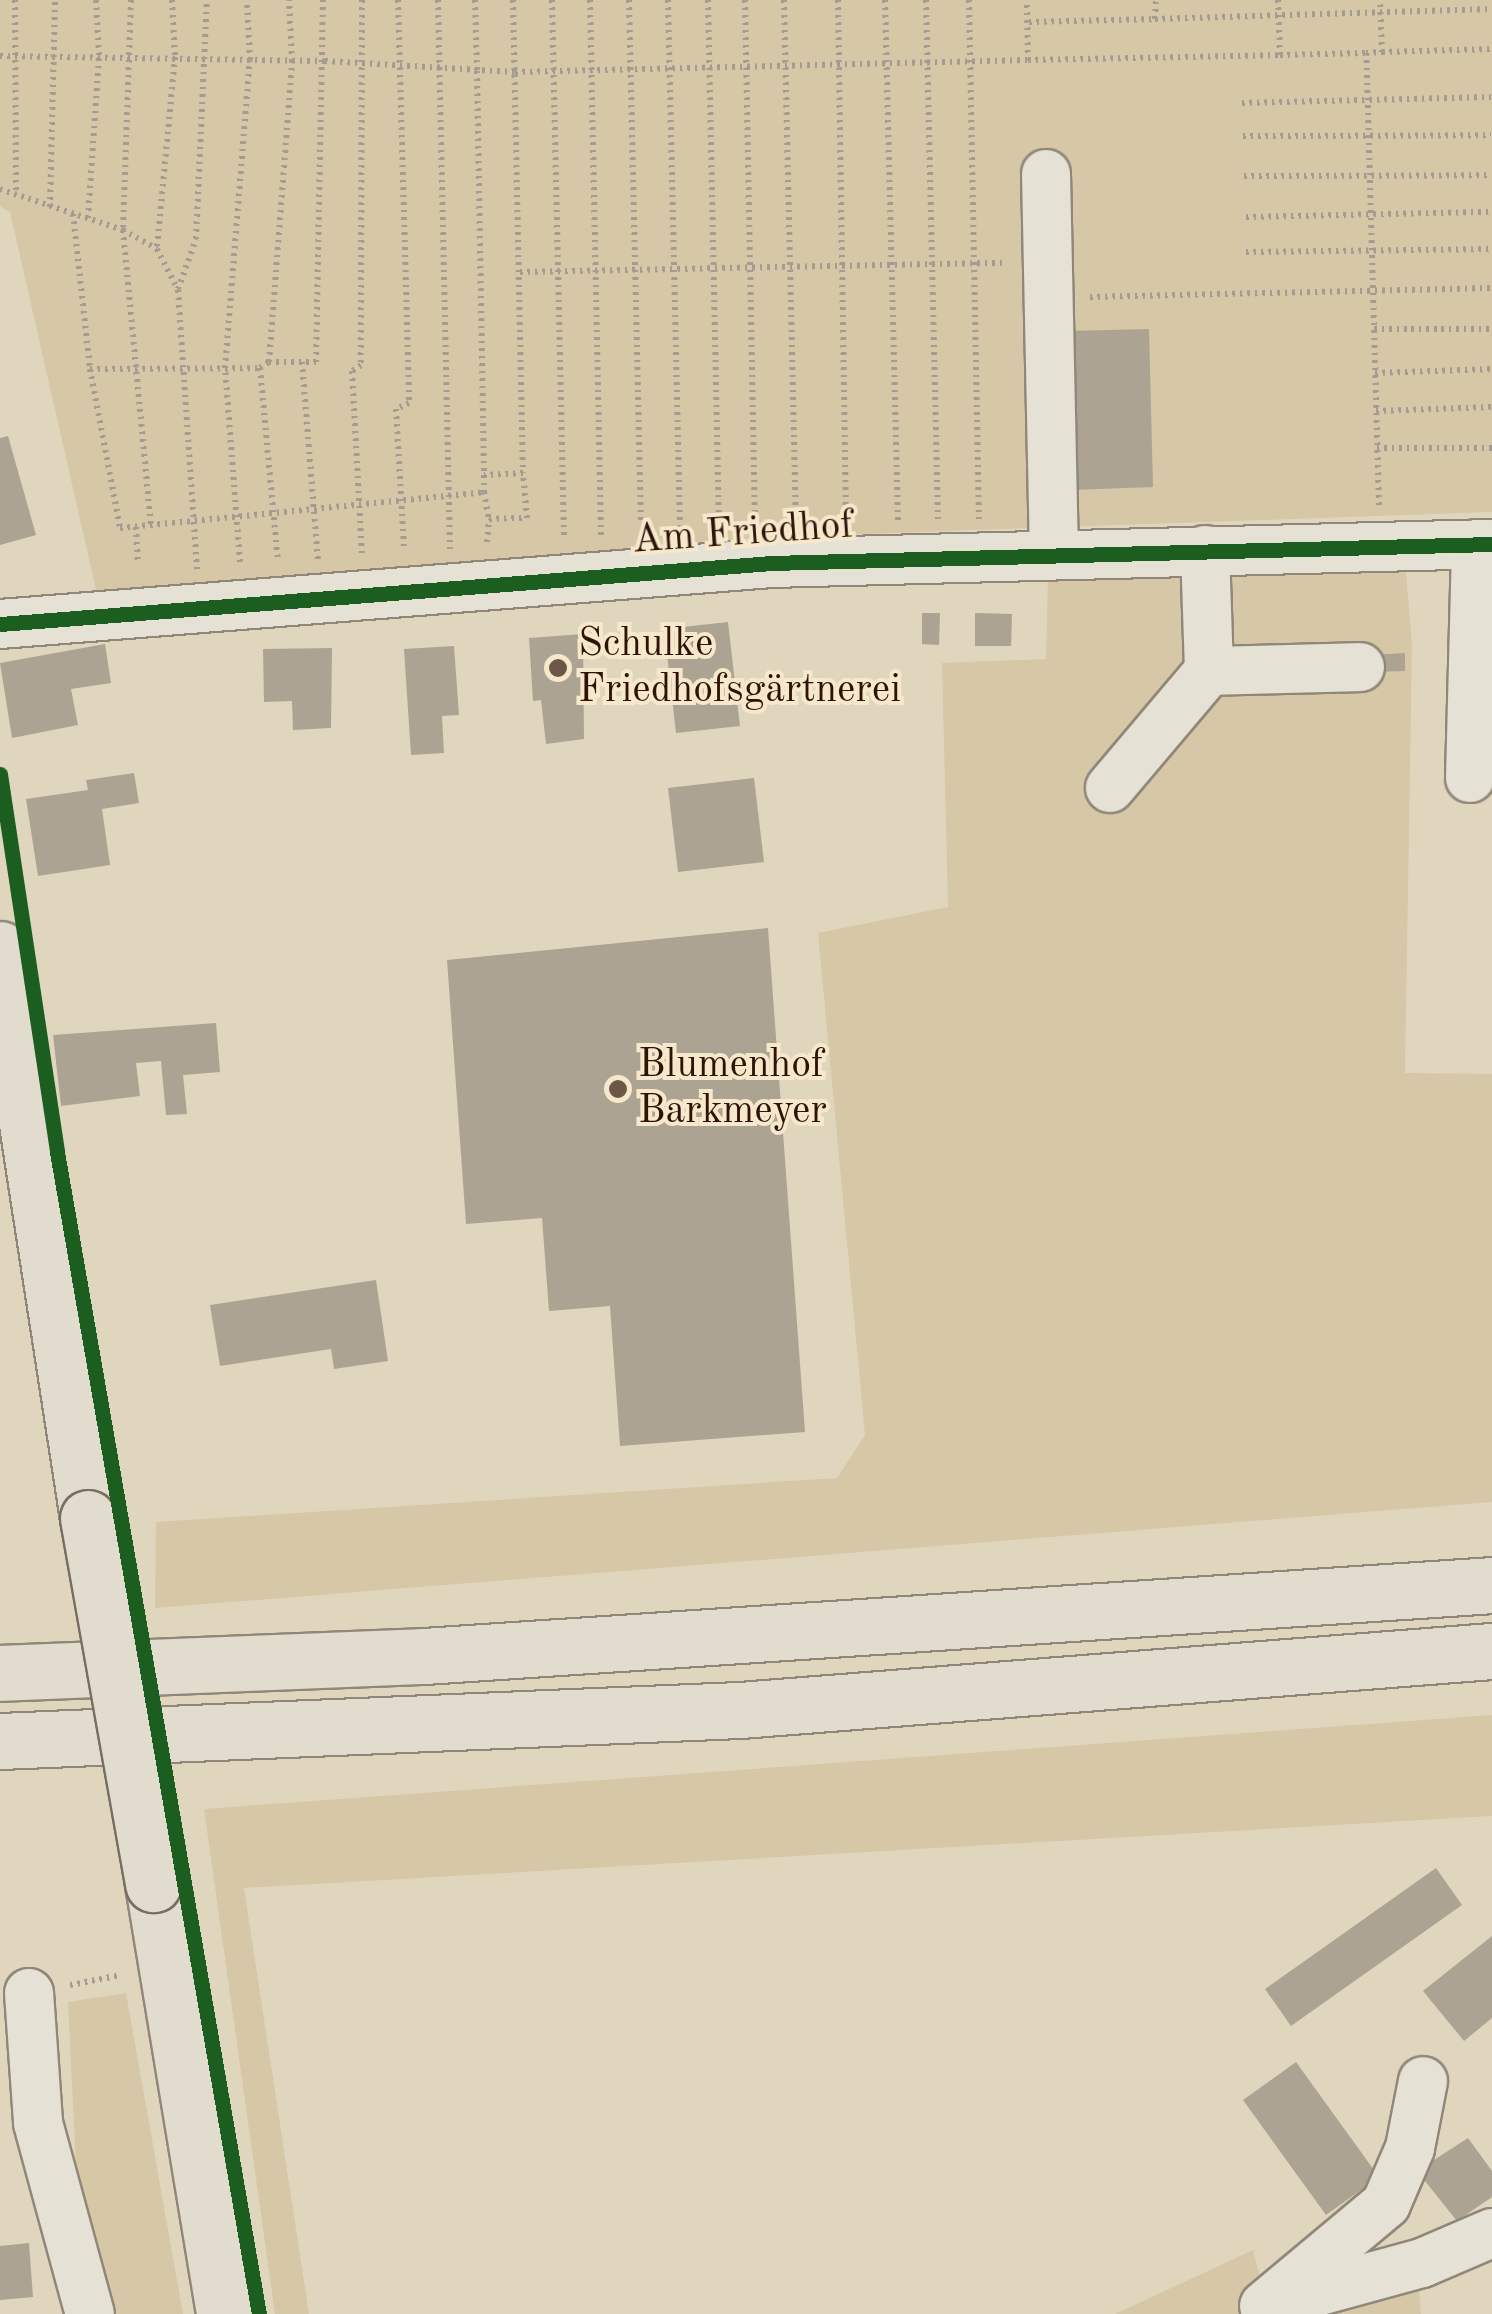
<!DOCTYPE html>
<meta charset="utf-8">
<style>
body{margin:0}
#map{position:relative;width:1492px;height:2314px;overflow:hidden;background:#e0d6be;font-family:"Old Standard TT",serif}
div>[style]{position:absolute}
.green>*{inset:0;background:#d6c7a6}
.building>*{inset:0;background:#aca393}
.path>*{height:6px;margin-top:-3px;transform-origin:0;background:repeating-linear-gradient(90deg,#a49c92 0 2.5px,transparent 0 7.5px)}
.roads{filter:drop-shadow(2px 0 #918779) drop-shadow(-2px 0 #918779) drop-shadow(0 2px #918779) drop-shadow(0 -2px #918779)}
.minor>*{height:48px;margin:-24px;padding:0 24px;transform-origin:24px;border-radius:24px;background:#e6e1d5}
.major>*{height:55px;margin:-27.5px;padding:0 27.5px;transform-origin:27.5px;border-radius:27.5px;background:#e2dcce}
.highway>*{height:55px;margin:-27.5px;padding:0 27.5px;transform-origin:27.5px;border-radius:27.5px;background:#e2dcce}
.bridges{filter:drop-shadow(2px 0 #786e61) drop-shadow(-2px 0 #786e61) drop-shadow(0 2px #786e61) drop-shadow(0 -2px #786e61)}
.major-bridge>*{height:55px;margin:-27.5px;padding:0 27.5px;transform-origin:27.5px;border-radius:27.5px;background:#e2dcce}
.cycleway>*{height:15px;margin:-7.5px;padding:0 7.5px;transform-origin:7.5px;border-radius:7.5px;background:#1b5e20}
.dots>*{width:28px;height:28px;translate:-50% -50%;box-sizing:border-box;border:5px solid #f5e8cb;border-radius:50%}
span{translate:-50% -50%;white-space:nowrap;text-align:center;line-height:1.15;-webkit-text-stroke:8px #f5e8cb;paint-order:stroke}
.street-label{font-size:40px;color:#2f1309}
.poi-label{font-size:40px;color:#2f1309}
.left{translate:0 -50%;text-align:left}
</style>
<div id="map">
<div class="green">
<i style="clip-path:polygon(0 0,1492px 0,1492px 512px,833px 535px,97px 594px,10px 212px,0 206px)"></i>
<i style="clip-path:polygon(1406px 572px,1412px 644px,1405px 1073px,1492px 1074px,1492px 1502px,155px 1608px,156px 1522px,837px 1478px,865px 1435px,818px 933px,948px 907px,942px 663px,1046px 659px,1048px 580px)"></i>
<i style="clip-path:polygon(1492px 1715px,1492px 1816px,244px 1888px,309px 2314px,275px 2314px,204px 1809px)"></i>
<i style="clip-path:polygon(126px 1993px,183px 2314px,115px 2314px,77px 2186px,68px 2002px)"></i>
<i style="clip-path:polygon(1253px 2250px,1270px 2314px,1115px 2314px)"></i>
<i style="clip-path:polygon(1419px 2290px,1421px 2314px,1334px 2314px)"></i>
</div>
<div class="building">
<i style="clip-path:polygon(1149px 329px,1153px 487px,1071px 490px,1067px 331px)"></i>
<i style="clip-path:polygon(8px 436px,36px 535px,0 545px,0 438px)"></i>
<i style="clip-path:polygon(922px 613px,940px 613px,939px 645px,922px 644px)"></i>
<i style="clip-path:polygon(975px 613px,1012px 614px,1011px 646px,975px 646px)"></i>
<i style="clip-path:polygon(728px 622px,740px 726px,676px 733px,664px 629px)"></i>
<i style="clip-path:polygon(583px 634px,584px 739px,546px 744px,541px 700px,533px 701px,529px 638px)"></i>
<i style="clip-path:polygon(105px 644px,111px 683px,71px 689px,78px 725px,12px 738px,0 663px)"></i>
<i style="clip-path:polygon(454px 646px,459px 715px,442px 716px,444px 753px,411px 755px,404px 649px)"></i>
<i style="clip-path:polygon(332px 648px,331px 728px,293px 730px,292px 701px,264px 702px,263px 649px)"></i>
<i style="clip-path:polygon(1405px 653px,1405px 671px,1371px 672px,1370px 655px)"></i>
<i style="clip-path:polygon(134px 773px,139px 803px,102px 809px,110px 865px,38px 876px,26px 799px,88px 790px,86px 780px)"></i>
<i style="clip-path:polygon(754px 778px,764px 862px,678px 872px,668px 788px)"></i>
<i style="clip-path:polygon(768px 928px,805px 1432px,620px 1446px,610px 1306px,549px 1311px,542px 1218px,466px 1224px,447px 960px)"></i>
<i style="clip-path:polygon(216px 1023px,220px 1072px,183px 1075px,187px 1114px,166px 1115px,161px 1061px,136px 1063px,140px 1096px,61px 1106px,53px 1035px)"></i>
<i style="clip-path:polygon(376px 1280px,388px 1361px,334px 1369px,331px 1349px,220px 1366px,210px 1305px)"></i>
<i style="clip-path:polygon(1436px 1868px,1462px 1905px,1291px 2026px,1265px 1989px)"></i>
<i style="clip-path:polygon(1492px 1936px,1492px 2018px,1464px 2041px,1423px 1991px)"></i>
<i style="clip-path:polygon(1296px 2062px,1379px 2177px,1326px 2215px,1243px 2100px)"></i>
<i style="clip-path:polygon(1468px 2138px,1492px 2171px,1492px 2197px,1457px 2221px,1417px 2171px)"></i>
<i style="clip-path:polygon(29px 2243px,33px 2297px,0 2300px,0 2246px)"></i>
</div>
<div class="path">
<i style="left:15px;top:0;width:195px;rotate:89.7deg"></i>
<i style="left:131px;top:0;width:230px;rotate:92deg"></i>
<i style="left:123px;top:230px;width:296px;rotate:84.6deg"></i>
<i style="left:172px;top:0;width:57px;rotate:87deg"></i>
<i style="left:175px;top:57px;width:193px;rotate:95.4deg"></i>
<i style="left:157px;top:249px;width:46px;rotate:62.9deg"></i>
<i style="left:178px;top:290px;width:280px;rotate:86.1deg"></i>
<i style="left:362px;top:0;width:365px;rotate:90.2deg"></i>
<i style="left:361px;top:365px;width:11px;rotate:146deg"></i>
<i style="left:352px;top:371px;width:184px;rotate:86.9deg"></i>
<i style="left:398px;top:0;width:403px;rotate:88.4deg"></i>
<i style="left:409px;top:403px;width:14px;rotate:155deg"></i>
<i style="left:396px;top:409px;width:140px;rotate:86.7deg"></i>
<i style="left:438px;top:0;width:549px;rotate:88.75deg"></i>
<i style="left:475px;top:0;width:71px;rotate:88.4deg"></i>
<i style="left:477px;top:71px;width:404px;rotate:89deg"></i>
<i style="left:484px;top:475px;width:17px;rotate:90deg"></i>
<i style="left:484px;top:492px;width:27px;rotate:80deg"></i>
<i style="left:489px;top:519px;width:38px;rotate:-2deg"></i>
<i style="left:527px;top:518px;width:45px;rotate:-95.1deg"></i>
<i style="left:523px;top:473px;width:39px;rotate:177deg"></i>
<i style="left:513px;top:0;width:473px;rotate:88.8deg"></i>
<i style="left:552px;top:0;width:537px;rotate:88.72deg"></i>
<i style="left:590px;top:0;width:536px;rotate:88.82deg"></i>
<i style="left:629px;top:0;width:525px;rotate:88.69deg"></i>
<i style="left:668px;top:0;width:529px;rotate:88.7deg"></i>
<i style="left:708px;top:0;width:528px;rotate:88.81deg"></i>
<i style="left:745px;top:0;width:524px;rotate:88.91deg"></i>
<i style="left:784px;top:0;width:523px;rotate:88.69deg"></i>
<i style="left:838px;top:0;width:519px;rotate:89.12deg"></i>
<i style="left:885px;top:0;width:521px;rotate:88.57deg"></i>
<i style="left:926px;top:0;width:519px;rotate:88.68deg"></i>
<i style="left:969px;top:0;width:519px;rotate:88.9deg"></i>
<i style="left:1278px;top:0;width:55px;rotate:87.9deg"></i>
<i style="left:1280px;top:55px;width:86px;rotate:-1.3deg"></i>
<i style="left:1155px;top:19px;width:336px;rotate:-1.7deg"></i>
<i style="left:1029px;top:22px;width:126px;rotate:-1.4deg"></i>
<i style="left:1155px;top:19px;width:19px;rotate:-87deg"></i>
<i style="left:1382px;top:52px;width:110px;rotate:-1.6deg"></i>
<i style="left:0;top:56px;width:325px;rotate:0.9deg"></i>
<i style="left:325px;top:61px;width:190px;rotate:3.3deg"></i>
<i style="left:515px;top:72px;width:513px;rotate:-1.34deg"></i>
<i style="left:1028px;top:60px;width:60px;rotate:-91deg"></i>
<i style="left:1028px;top:60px;width:252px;rotate:-1.1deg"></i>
<i style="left:1242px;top:103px;width:249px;rotate:-1.4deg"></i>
<i style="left:1243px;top:136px;width:248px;rotate:-0.2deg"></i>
<i style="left:1244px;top:176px;width:246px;rotate:-0.2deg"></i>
<i style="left:0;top:189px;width:130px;rotate:18.4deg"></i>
<i style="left:123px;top:230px;width:39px;rotate:29deg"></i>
<i style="left:50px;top:207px;width:207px;rotate:-88.6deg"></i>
<i style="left:73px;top:214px;width:156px;rotate:83.7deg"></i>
<i style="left:90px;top:369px;width:162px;rotate:79.3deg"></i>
<i style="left:120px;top:528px;width:366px;rotate:-5.6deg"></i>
<i style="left:1246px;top:217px;width:246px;rotate:-1.2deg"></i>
<i style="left:88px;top:218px;width:163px;rotate:-86.1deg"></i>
<i style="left:99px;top:55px;width:55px;rotate:-93.1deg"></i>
<i style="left:1246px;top:252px;width:246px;rotate:-0.7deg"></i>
<i style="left:520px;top:272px;width:487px;rotate:-1.1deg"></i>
<i style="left:178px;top:289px;width:53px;rotate:-70.2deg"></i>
<i style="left:196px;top:239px;width:239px;rotate:-87.4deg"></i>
<i style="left:1090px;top:297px;width:402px;rotate:-1.3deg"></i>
<i style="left:1374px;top:329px;width:118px"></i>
<i style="left:269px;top:362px;width:47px"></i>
<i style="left:316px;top:362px;width:362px;rotate:-88.9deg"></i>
<i style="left:302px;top:362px;width:199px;rotate:85.4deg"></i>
<i style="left:260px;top:368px;width:194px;rotate:84.7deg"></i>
<i style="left:90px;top:369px;width:170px;rotate:-0.3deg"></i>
<i style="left:260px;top:368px;width:11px;rotate:-34deg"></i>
<i style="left:269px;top:362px;width:302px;rotate:-85.6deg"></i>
<i style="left:292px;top:61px;width:61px;rotate:-92.8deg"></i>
<i style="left:1375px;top:373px;width:117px;rotate:-2deg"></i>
<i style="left:1376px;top:411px;width:116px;rotate:-2deg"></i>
<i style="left:1377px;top:448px;width:115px"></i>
<i style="left:1379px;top:505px;width:452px;rotate:-91.6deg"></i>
<i style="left:1366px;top:53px;width:16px;rotate:-4deg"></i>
<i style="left:1382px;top:52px;width:52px;rotate:-92.2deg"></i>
<i style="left:136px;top:527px;width:33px;rotate:87deg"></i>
<i style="left:487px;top:542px;width:23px;rotate:-85deg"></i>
<i style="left:240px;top:562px;width:195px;rotate:-94.4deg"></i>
<i style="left:225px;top:368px;width:309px;rotate:-85.4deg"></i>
<i style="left:250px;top:60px;width:60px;rotate:-92.9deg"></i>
<i style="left:70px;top:1985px;width:52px;rotate:-11.1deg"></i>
</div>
<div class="roads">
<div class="minor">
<i style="left:1046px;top:174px;width:380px;rotate:88.8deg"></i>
<i style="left:1205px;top:550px;width:121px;rotate:88.1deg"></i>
<i style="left:1209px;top:671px;width:151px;rotate:-1.5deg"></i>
<i style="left:0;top:624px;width:773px;rotate:-4.52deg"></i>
<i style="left:771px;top:563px;width:721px;rotate:-1.51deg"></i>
<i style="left:1470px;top:778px;width:234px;rotate:-88.5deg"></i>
<i style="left:1110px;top:788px;width:153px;rotate:-49.8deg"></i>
<i style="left:29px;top:1993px;width:130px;rotate:86deg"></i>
<i style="left:38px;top:2123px;width:198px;rotate:74.8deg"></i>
<i style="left:1268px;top:2305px;width:160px;rotate:-15.3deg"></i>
<i style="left:1422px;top:2263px;width:76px;rotate:-23.2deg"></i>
<i style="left:1264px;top:2306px;width:159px;rotate:-39.9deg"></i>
<i style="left:1386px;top:2204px;width:61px;rotate:-66.8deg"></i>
<i style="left:1410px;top:2148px;width:68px;rotate:-79deg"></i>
</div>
<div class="major">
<i style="left:0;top:949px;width:576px;rotate:81.21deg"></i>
<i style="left:153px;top:1884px;width:436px;rotate:80.6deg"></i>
</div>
<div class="highway">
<i style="left:0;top:1673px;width:424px;rotate:-2.3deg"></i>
<i style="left:424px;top:1656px;width:1070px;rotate:-3.8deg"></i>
<i style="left:0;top:1741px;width:741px;rotate:-2.4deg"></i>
<i style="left:740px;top:1710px;width:754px;rotate:-4.49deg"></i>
</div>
</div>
<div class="bridges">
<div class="major-bridge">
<i style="left:88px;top:1518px;width:372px;rotate:79.9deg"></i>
</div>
</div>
<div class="cycleway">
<i style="left:0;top:624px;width:773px;rotate:-4.52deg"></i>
<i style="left:771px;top:563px;width:721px;rotate:-1.51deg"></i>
<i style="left:0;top:774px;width:382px;rotate:81.4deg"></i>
<i style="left:57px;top:1152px;width:1179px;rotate:80.14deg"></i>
</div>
<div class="dots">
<i style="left:558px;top:668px;background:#6d5748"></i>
<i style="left:618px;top:1089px;background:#6d5748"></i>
</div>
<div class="street-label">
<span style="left:743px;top:534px;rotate:-4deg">Am Friedhof</span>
</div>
<div class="poi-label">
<span class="left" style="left:578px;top:668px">Schulke<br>Friedhofsgärtnerei</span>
<span class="left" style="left:638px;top:1089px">Blumenhof<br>Barkmeyer</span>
</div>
</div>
